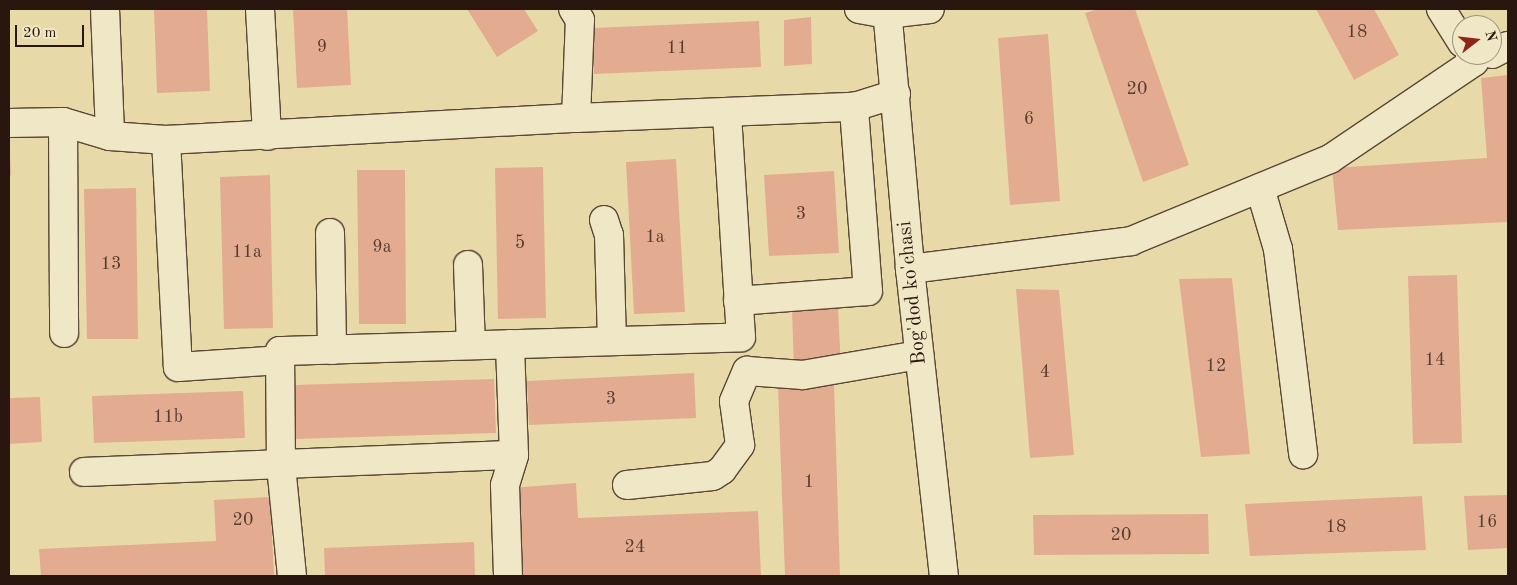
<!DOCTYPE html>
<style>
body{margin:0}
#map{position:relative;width:1517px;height:585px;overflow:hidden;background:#e8daa8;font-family:"Old Standard TT",serif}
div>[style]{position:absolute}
.building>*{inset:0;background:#e3ac91}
.roads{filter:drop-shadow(1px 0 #594734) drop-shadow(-1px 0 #594734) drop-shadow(0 1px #594734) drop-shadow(0 -1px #594734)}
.minor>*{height:28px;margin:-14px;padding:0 14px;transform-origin:14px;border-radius:14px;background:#f0e7c6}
span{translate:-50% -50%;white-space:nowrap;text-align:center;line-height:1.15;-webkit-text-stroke:4px #f0e7c6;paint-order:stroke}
.number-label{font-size:18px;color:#583c2f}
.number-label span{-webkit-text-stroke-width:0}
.street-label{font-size:20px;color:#29160e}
.frame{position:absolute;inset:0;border:10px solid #29160e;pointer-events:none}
.north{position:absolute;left:1452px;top:15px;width:50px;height:50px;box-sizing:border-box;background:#f0e7c6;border:1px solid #a0937c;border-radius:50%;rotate:74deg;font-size:14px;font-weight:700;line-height:20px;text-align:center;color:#29160e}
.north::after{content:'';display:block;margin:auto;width:18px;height:22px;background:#8f2418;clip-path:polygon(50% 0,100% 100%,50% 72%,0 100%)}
.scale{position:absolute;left:15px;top:25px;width:69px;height:22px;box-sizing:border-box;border:2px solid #29160e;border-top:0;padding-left:6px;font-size:15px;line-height:18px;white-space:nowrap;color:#29160e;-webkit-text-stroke:4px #f0e7c6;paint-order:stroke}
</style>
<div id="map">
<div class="building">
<i style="clip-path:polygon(154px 9px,207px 9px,210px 91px,157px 93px)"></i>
<i style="clip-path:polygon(293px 9px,347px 9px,351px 85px,297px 88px)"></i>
<i style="clip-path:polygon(467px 9px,524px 9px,538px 31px,497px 57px)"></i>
<i style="clip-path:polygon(1099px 9px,1135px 9px,1189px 165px,1143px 182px,1085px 13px)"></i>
<i style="clip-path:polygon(1316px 9px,1374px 9px,1399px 55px,1354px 80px)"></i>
<i style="clip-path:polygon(811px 17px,812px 64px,784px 66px,784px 20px)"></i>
<i style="clip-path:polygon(759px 21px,761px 67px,594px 74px,592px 28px)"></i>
<i style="clip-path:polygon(1048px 34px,1060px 201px,1010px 205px,998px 38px)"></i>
<i style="clip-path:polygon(1508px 75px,1508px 222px,1338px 230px,1332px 168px,1487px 158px,1481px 78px)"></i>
<i style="clip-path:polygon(9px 154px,10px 154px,11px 175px,9px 176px)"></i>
<i style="clip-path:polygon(676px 159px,685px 312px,634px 314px,626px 162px)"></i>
<i style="clip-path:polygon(543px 167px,546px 318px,498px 319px,495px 168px)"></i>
<i style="clip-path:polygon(357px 170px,405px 170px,406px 324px,359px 324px)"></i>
<i style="clip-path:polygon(834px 171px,839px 253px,769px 256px,764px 175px)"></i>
<i style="clip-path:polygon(270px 175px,273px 328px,224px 329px,220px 177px)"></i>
<i style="clip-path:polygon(136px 188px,138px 339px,87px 339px,84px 189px)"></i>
<i style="clip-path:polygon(1457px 275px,1462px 443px,1413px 444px,1408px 276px)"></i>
<i style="clip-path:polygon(1232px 278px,1250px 454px,1201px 457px,1179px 279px)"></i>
<i style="clip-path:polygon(1016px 289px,1059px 290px,1074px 455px,1030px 458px)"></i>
<i style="clip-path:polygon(838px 307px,841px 368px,794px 370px,792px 309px)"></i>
<i style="clip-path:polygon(694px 373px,696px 418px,529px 425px,527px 381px)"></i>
<i style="clip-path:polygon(494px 379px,496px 433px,294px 439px,293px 385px)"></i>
<i style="clip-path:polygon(834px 385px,840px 576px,785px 576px,778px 387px)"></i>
<i style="clip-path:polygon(243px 391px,245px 438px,94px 443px,92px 396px)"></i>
<i style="clip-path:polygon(40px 397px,42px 442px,9px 444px,9px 398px)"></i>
<i style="clip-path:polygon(576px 483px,578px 518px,758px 511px,761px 576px,512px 576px,510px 488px)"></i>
<i style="clip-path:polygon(1508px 495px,1508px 548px,1468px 550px,1464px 496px)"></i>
<i style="clip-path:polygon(1422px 496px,1426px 550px,1250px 556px,1245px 504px)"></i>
<i style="clip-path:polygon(270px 497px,274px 576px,41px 576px,39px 549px,216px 541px,214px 500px)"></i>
<i style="clip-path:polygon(1208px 514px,1209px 554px,1034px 555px,1033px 515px)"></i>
<i style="clip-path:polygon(474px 542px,475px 576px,325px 576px,324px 548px)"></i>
</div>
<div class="roads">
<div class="minor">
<i style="left:105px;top:9px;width:127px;rotate:87.7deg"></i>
<i style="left:260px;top:9px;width:127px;rotate:86.8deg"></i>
<i style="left:859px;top:9px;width:28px;rotate:10deg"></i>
<i style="left:887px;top:14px;width:43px;rotate:-6.6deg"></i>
<i style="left:887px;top:9px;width:261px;rotate:84.9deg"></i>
<i style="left:910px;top:269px;width:309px;rotate:83.7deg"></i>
<i style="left:1441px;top:9px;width:40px;rotate:58deg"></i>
<i style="left:1492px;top:54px;width:18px;rotate:-27deg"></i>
<i style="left:576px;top:118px;width:278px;rotate:-2.3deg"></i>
<i style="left:854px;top:107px;width:44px;rotate:-17.2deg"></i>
<i style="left:63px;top:122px;width:211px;rotate:89.7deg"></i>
<i style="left:9px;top:123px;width:54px;rotate:-1.1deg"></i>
<i style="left:63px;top:122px;width:49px;rotate:16.6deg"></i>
<i style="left:110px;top:136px;width:56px;rotate:4.1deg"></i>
<i style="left:166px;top:140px;width:411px;rotate:-3.1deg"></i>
<i style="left:576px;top:118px;width:98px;rotate:-87.7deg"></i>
<i style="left:580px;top:20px;width:13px;rotate:-122deg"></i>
<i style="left:166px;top:140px;width:227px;rotate:87deg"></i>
<i style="left:178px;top:367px;width:102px;rotate:-3.9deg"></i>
<i style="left:1260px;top:188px;width:64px;rotate:73.6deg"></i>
<i style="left:1278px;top:249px;width:207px;rotate:83deg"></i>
<i style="left:604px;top:220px;width:16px;rotate:72deg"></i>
<i style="left:609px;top:235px;width:105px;rotate:88.4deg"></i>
<i style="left:330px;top:233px;width:117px;rotate:89deg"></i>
<i style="left:468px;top:265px;width:80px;rotate:87.9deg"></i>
<i style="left:910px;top:269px;width:223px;rotate:-7.2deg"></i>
<i style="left:1131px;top:241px;width:215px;rotate:-22.4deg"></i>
<i style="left:1330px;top:159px;width:174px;rotate:-34deg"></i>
<i style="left:1474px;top:62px;width:8px;rotate:-120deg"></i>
<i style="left:738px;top:301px;width:130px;rotate:-4.4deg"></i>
<i style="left:868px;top:291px;width:185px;rotate:-94.4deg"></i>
<i style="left:84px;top:472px;width:430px;rotate:-2.3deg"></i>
<i style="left:514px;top:455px;width:111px;rotate:-92.1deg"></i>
<i style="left:627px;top:485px;width:86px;rotate:-6deg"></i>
<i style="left:713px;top:476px;width:11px;rotate:-34deg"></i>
<i style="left:722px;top:470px;width:31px;rotate:-54deg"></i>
<i style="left:740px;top:445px;width:44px;rotate:-97.8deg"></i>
<i style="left:734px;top:401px;width:33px;rotate:-67deg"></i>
<i style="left:747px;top:371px;width:56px;rotate:4.1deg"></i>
<i style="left:803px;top:375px;width:118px;rotate:-9.8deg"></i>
<i style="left:292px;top:576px;width:112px;rotate:-95.7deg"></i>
<i style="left:281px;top:465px;width:114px;rotate:-90.5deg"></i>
<i style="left:280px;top:351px;width:461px;rotate:-1.7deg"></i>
<i style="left:741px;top:337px;width:224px;rotate:-93.6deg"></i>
<i style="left:508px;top:576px;width:91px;rotate:-91.9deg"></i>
<i style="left:505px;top:485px;width:31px;rotate:-73deg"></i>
</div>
</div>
<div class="number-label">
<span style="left:1357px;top:32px">18</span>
<span style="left:322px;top:47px">9</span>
<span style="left:677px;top:48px">11</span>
<span style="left:1137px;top:89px">20</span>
<span style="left:1029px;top:119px">6</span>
<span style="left:801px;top:214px">3</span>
<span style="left:655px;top:237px">1a</span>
<span style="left:520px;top:243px">5</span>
<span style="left:382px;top:247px">9a</span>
<span style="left:247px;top:252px">11a</span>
<span style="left:111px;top:264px">13</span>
<span style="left:1435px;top:360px">14</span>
<span style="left:1216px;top:366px">12</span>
<span style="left:1045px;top:372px">4</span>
<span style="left:611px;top:399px">3</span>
<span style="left:168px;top:417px">11b</span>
<span style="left:809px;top:482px">1</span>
<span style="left:243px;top:520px">20</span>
<span style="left:1487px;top:522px">16</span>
<span style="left:1336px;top:527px">18</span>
<span style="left:1121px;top:535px">20</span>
<span style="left:635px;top:547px">24</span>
</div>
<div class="street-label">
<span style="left:913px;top:293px;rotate:-96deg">Bog'dod ko'chasi</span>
</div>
<div class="frame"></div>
<div class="north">N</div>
<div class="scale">20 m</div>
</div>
